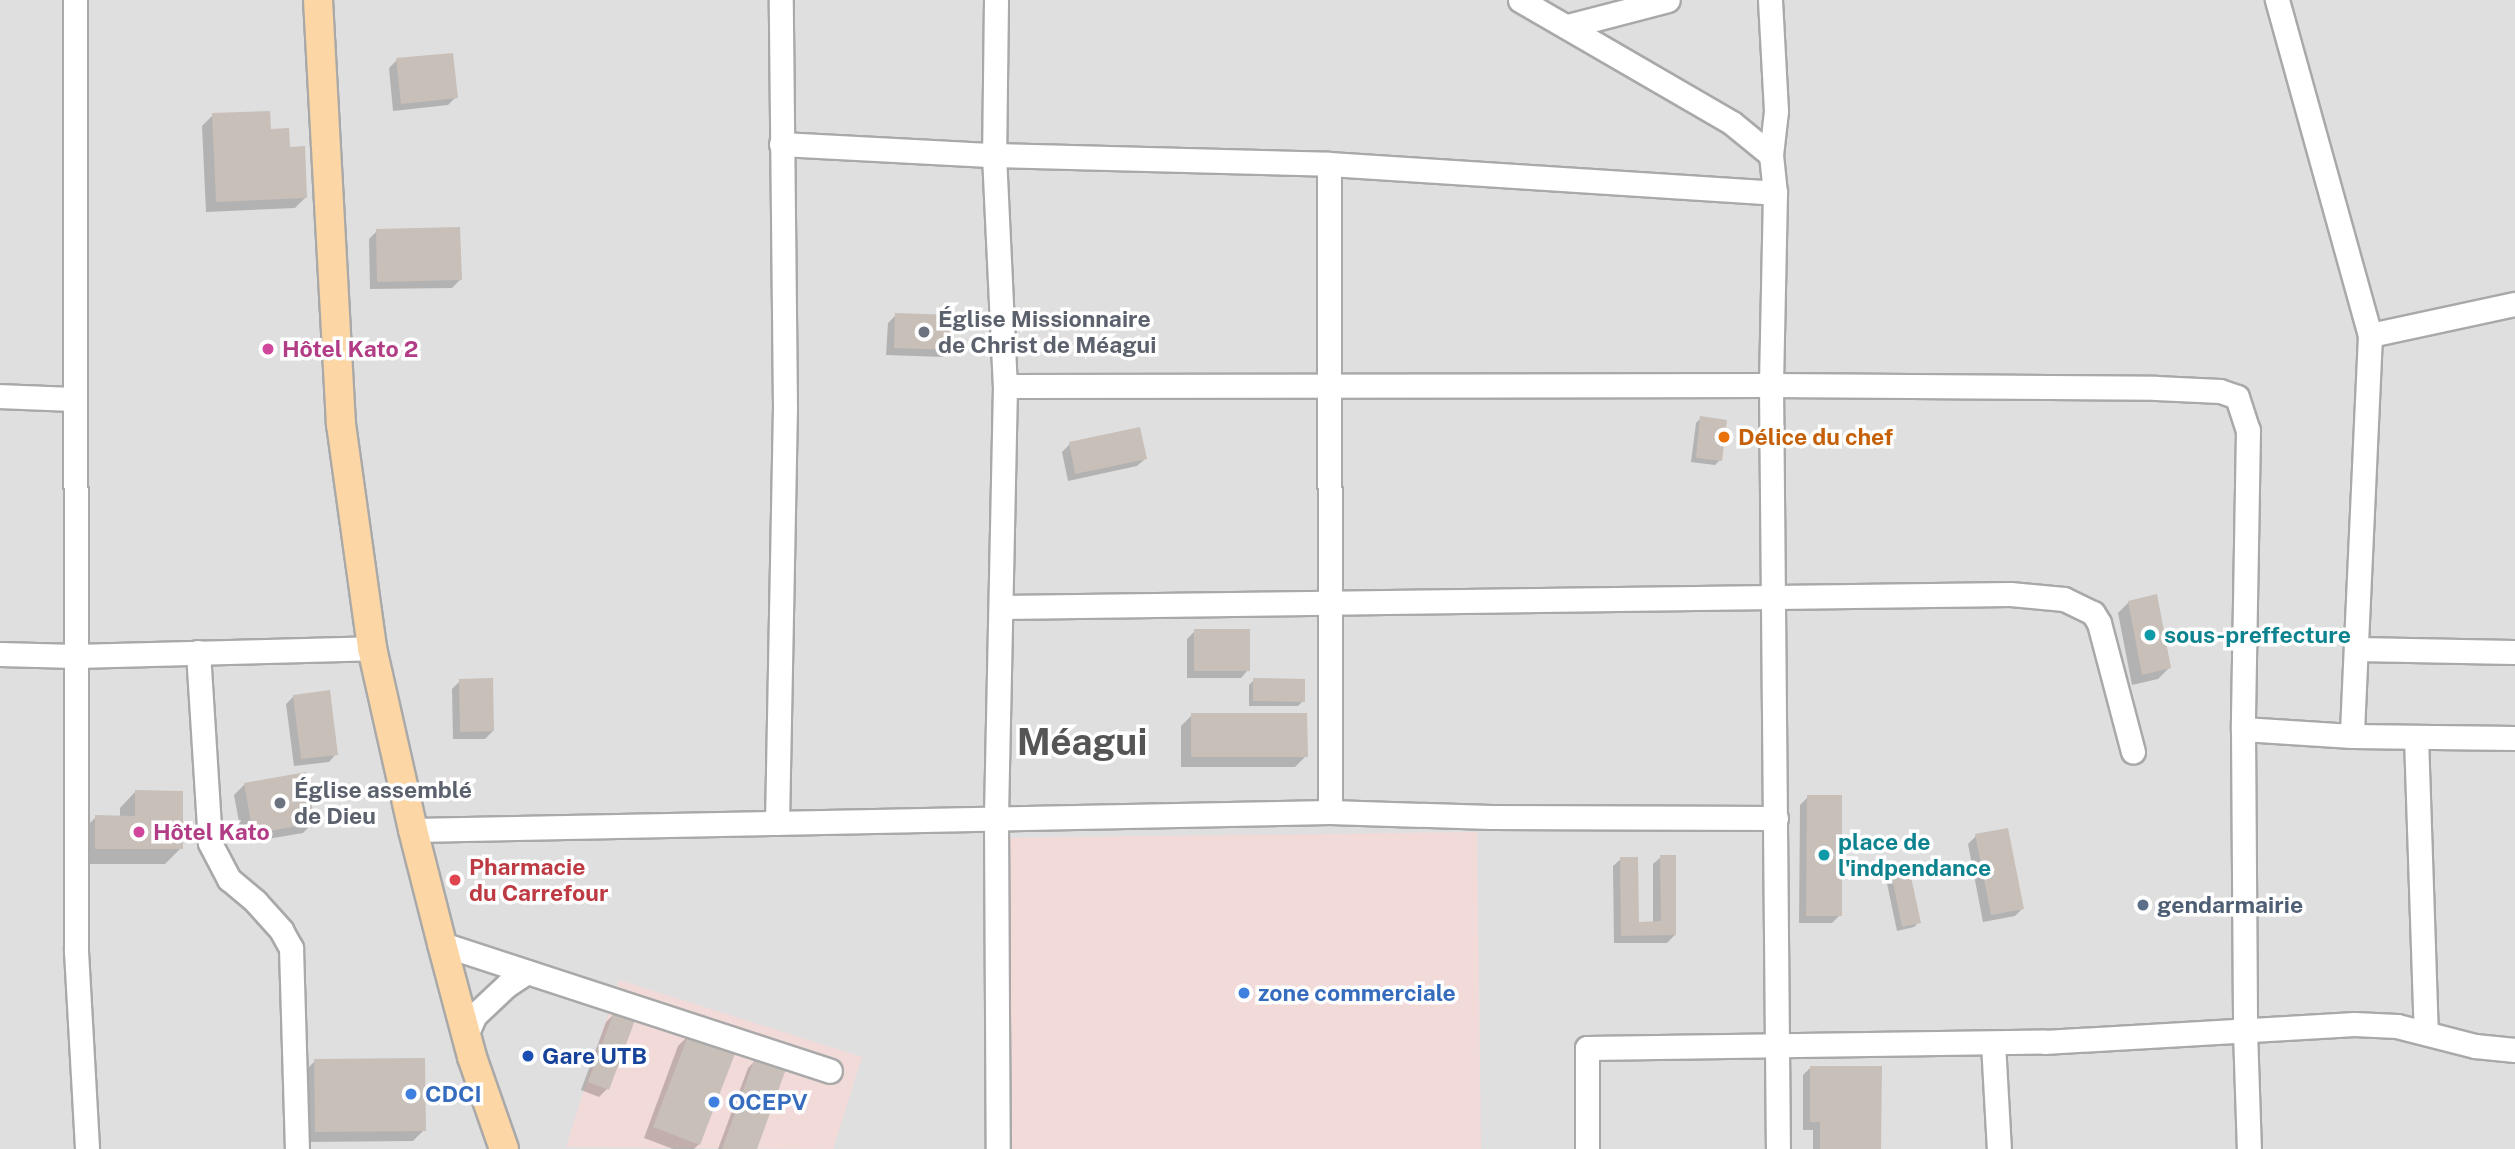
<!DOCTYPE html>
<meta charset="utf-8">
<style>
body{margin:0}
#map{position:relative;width:2515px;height:1149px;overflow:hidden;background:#f2efe9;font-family:"Public Sans",sans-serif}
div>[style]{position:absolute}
.residential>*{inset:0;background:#e0dfdf}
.commercial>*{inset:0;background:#f2dad9}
.shadow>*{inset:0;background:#0003}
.building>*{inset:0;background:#c7bfb8}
.roads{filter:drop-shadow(2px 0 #a9a9a9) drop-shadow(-2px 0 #a9a9a9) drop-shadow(0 2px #a9a9a9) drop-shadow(0 -2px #a9a9a9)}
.minor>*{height:23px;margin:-11.5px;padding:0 11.5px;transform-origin:11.5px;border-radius:11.5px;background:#fff}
.major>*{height:28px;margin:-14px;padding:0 14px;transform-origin:14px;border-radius:14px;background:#fcd6a4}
.dots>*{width:19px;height:19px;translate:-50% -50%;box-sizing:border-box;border:4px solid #fff;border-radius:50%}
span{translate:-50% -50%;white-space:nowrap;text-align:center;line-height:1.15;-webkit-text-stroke:7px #fff;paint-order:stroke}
.worship-label{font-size:23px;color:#5b616d;font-weight:700}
.left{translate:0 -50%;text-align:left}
.hotel-label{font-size:23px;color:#b23c85;font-weight:700}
.food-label{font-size:23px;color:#c56008;font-weight:700}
.culture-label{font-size:23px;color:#0d838f;font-weight:700}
.health-label{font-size:23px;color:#be3a42;font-weight:700}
.service-label{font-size:23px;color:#4e5e75;font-weight:700}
.shop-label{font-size:23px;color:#366cbe;font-weight:700}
.transit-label{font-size:23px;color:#164399;font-weight:700}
.town-label{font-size:37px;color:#555;font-weight:700}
</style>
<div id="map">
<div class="residential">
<i style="clip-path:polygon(0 0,2515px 0,2515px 1149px,0 1149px)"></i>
</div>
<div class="commercial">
<i style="clip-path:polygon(1477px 832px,1481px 1149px,1010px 1149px,1006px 838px)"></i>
<i style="clip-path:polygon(619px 980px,862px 1057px,833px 1149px,566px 1147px)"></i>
</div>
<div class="shadow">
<i style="clip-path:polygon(397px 60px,456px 97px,448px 105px,393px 111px,389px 68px)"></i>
<i style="clip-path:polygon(213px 115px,269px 131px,288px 149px,306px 197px,295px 208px,206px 212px,202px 126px)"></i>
<i style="clip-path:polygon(377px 231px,460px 280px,452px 288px,370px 289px,369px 239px)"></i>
<i style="clip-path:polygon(896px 315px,951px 349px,943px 357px,886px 355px,888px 323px)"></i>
<i style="clip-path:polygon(1701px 418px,1720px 460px,1715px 465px,1691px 462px,1696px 423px)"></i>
<i style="clip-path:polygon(1070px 444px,1145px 459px,1137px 466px,1068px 481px,1062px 452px)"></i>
<i style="clip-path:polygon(2129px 602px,2169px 668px,2158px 679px,2132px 685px,2118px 613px)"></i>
<i style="clip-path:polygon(1195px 631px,1248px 670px,1241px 678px,1187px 678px,1187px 639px)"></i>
<i style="clip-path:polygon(1254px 680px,1303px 701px,1298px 706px,1249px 706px,1249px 685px)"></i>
<i style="clip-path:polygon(460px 681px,493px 731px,485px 739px,453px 739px,452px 689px)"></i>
<i style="clip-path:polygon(294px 696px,336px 754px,329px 762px,294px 766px,286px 704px)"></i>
<i style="clip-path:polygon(1192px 715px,1306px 756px,1295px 767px,1181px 767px,1181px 726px)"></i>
<i style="clip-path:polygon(245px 784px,314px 822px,303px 833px,243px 843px,234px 795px)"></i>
<i style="clip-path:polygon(135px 792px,181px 848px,165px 864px,80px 864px,80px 833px,96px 817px,120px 817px,120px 808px)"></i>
<i style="clip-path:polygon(1808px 797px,1840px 915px,1832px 923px,1799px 923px,1800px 805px)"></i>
<i style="clip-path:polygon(1976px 836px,2023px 908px,2015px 916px,1983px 922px,1968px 844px)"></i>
<i style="clip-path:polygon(1661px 857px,1675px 935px,1667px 943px,1614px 943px,1613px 866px,1621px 859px,1637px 923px,1653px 923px,1653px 864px)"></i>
<i style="clip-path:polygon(1890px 869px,1919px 922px,1914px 927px,1897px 931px,1885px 874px)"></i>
<i style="clip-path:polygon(614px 1014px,633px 1021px,607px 1089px,599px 1097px,581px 1090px,606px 1022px)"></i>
<i style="clip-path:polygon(689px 1035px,699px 1144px,694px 1149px,673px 1149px,644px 1138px,678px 1046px)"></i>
<i style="clip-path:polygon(756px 1060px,756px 1149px,718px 1149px,748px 1068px)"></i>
<i style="clip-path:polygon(315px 1061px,424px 1130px,413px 1141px,305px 1142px,304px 1072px)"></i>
<i style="clip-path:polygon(1811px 1067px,1879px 1149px,1813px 1149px,1813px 1130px,1803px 1130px,1803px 1075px)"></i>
</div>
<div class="building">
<i style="clip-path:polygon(453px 53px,458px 98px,401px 104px,396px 58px)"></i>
<i style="clip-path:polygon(270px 111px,271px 129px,289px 128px,290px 147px,305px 146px,307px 198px,216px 202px,212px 113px)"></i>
<i style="clip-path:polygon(460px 227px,462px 280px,377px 282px,376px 229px)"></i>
<i style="clip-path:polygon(895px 313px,954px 315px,953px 350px,894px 348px)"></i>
<i style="clip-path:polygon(1700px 416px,1727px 420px,1722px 461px,1696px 458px)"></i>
<i style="clip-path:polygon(1140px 427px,1147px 459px,1075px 474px,1069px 442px)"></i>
<i style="clip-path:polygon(2157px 594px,2171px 668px,2142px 675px,2128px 601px)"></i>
<i style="clip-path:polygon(1194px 629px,1250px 629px,1250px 671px,1194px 671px)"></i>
<i style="clip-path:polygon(493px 678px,494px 731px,460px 732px,459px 679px)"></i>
<i style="clip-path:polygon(1253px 678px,1305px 679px,1305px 702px,1253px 701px)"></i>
<i style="clip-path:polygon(330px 690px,338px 755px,301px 759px,293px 695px)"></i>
<i style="clip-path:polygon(1191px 713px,1307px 713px,1308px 757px,1191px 757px)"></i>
<i style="clip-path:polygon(306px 772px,315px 823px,253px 834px,244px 783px)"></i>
<i style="clip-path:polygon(135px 790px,183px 791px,183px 849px,95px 849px,95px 815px,135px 816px)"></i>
<i style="clip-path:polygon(1807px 795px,1842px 795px,1842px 916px,1806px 916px)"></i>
<i style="clip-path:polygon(2008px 828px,2024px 909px,1991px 915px,1975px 834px)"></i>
<i style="clip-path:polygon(1660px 855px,1676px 855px,1676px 935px,1621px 936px,1620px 857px,1638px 857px,1639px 922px,1661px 921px)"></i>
<i style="clip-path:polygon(1908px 863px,1921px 923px,1902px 927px,1890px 867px)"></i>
<i style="clip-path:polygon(614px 1012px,635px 1020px,609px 1090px,588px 1082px)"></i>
<i style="clip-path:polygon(689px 1033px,736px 1051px,700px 1145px,653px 1127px)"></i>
<i style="clip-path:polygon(425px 1058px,426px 1131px,315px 1132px,314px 1059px)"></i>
<i style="clip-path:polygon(755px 1058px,786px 1069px,757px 1149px,722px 1149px)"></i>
<i style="clip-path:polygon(1810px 1066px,1882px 1066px,1881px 1149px,1820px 1149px,1820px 1122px,1810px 1122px)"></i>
</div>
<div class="roads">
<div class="minor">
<i style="left:75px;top:0;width:951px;rotate:89.94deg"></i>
<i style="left:76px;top:951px;width:198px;rotate:86.8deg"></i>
<i style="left:996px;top:0;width:155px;rotate:90.7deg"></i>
<i style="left:994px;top:155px;width:231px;rotate:87.3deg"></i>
<i style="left:1005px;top:386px;width:435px;rotate:91.2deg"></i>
<i style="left:996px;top:821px;width:328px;rotate:89.7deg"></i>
<i style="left:1520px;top:0;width:245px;rotate:30.1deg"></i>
<i style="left:1732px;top:123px;width:50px;rotate:39.4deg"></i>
<i style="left:1771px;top:155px;width:38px;rotate:84deg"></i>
<i style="left:1775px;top:193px;width:192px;rotate:91.2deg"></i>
<i style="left:1771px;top:385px;width:764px;rotate:89.48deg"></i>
<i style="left:1770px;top:0;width:111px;rotate:86.9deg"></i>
<i style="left:1776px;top:111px;width:44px;rotate:96.5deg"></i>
<i style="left:2277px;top:0;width:348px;rotate:74.5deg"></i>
<i style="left:2370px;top:335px;width:401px;rotate:92.6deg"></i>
<i style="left:1568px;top:26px;width:103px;rotate:-14.6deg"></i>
<i style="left:781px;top:144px;width:213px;rotate:3deg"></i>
<i style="left:994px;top:155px;width:335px;rotate:1.5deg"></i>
<i style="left:1329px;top:164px;width:447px;rotate:3.7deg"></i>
<i style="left:1329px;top:164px;width:648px;rotate:89.91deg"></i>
<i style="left:2370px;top:335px;width:148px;rotate:-12.1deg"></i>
<i style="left:1005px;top:386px;width:766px;rotate:-0.07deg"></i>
<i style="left:1771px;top:385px;width:385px;rotate:0.4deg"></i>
<i style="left:2156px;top:388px;width:64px;rotate:2.7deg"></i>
<i style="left:2220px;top:391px;width:18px;rotate:19deg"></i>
<i style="left:2237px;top:397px;width:35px;rotate:72deg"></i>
<i style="left:2248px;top:430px;width:299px;rotate:91deg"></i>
<i style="left:2243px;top:729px;width:302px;rotate:89.6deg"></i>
<i style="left:2245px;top:1031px;width:118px;rotate:88.1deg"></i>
<i style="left:0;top:396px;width:74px;rotate:2.3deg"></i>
<i style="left:1002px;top:607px;width:1008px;rotate:-0.74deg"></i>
<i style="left:2010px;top:594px;width:54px;rotate:5.3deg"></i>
<i style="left:2064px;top:599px;width:32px;rotate:26deg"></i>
<i style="left:2093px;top:613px;width:12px;rotate:59deg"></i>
<i style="left:2099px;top:623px;width:133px;rotate:75.2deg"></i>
<i style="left:2356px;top:649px;width:159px;rotate:1.1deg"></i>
<i style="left:198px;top:652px;width:191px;rotate:86.4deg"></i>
<i style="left:210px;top:843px;width:41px;rotate:62.2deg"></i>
<i style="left:229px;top:879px;width:35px;rotate:40deg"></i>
<i style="left:256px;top:902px;width:38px;rotate:48deg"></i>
<i style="left:281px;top:930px;width:21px;rotate:61deg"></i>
<i style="left:291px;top:948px;width:201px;rotate:88.3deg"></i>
<i style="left:0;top:654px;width:75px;rotate:1.5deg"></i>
<i style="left:75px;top:656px;width:297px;rotate:-1.5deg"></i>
<i style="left:2243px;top:729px;width:109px;rotate:3.7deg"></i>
<i style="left:2352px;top:736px;width:163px;rotate:0.7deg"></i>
<i style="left:2416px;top:737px;width:296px;rotate:88.1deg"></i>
<i style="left:777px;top:823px;width:416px;rotate:-88.9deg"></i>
<i style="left:785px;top:407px;width:407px;rotate:-90.6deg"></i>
<i style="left:413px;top:830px;width:917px;rotate:-1.12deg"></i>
<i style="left:1330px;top:812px;width:161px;rotate:1.8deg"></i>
<i style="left:1491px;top:817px;width:285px;rotate:0.2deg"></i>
<i style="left:442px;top:944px;width:408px;rotate:18.1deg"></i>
<i style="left:466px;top:1035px;width:22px;rotate:-66deg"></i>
<i style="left:475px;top:1015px;width:44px;rotate:-43.2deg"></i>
<i style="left:507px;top:985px;width:24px;rotate:-33deg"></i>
<i style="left:1993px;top:1043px;width:106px;rotate:86.8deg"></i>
<i style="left:1587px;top:1149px;width:101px;rotate:-90deg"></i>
<i style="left:1587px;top:1048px;width:457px;rotate:-0.8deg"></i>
<i style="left:2044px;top:1042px;width:311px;rotate:-3.3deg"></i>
<i style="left:2354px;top:1024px;width:43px;rotate:2.7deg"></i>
<i style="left:2397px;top:1026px;width:81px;rotate:14.4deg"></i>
<i style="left:2475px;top:1046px;width:40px;rotate:5.7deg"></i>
</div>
<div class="major">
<i style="left:318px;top:0;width:425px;rotate:86.9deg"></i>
<i style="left:341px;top:424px;width:226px;rotate:82.1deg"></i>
<i style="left:372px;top:648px;width:187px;rotate:77.3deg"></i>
<i style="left:413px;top:830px;width:118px;rotate:75.7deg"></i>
<i style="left:442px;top:944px;width:117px;rotate:75.1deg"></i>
<i style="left:472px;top:1057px;width:97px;rotate:70.8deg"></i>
</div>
</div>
<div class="dots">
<i style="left:924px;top:332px;background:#6b7280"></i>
<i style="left:268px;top:349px;background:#d1479c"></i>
<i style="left:1724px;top:437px;background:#e8710a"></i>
<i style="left:2150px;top:635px;background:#0f9aa8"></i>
<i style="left:280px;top:803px;background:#6b7280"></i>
<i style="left:139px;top:832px;background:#d1479c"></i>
<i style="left:1824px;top:855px;background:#0f9aa8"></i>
<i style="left:455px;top:880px;background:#e0444e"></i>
<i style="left:2143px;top:905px;background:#5c6f8a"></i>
<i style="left:1244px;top:993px;background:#3f7fe0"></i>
<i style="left:528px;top:1056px;background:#1a4fb4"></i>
<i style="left:411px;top:1094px;background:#3f7fe0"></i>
<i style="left:714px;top:1102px;background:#3f7fe0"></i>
</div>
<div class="worship-label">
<span class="left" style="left:938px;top:332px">Église Missionnaire<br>de Christ de Méagui</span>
<span class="left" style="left:294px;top:803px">Église assemblé<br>de Dieu</span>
</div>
<div class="hotel-label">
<span class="left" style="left:282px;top:349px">Hôtel Kato 2</span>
<span class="left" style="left:153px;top:832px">Hôtel Kato</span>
</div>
<div class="food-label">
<span class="left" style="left:1738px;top:437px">Délice du chef</span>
</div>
<div class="culture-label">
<span class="left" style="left:2164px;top:635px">sous-preffecture</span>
<span class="left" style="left:1838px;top:855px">place de<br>l'indpendance</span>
</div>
<div class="health-label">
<span class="left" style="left:469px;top:880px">Pharmacie<br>du Carrefour</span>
</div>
<div class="service-label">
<span class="left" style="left:2157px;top:905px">gendarmairie</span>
</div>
<div class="shop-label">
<span class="left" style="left:1258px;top:993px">zone commerciale</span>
<span class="left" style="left:425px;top:1094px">CDCI</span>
<span class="left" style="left:728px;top:1102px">OCEPV</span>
</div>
<div class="transit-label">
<span class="left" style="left:542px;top:1056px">Gare UTB</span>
</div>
<div class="town-label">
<span style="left:1082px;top:742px">Méagui</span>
</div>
</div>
